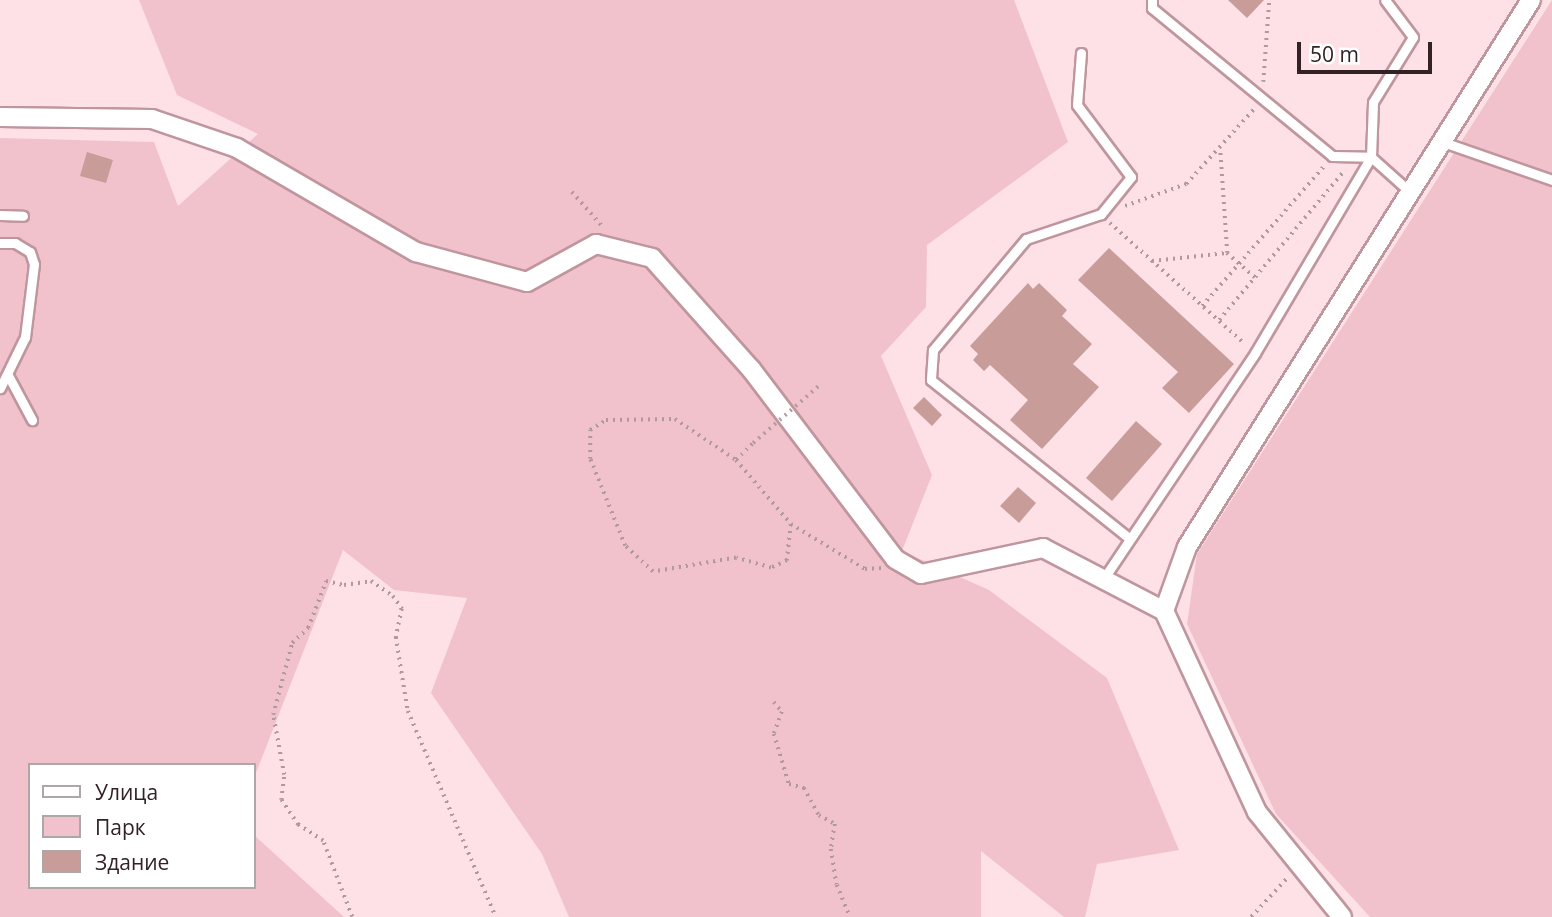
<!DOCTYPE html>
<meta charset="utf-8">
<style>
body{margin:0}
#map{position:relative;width:1552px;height:917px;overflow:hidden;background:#fde1e6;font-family:"Open Sans",sans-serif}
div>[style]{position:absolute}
.green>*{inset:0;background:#f2c2cc}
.building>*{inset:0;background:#c89d99}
.path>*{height:3.5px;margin-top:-1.75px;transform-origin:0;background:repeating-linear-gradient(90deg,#b0999d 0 2px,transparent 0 7px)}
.roads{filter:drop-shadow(2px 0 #c0969e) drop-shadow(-2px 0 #c0969e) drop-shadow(0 2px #c0969e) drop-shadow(0 -2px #c0969e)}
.lane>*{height:9px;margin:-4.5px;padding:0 4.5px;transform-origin:4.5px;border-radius:4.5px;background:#fff}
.street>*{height:18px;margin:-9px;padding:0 9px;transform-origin:9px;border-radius:9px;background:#fff}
.path-bridge>*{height:3.5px;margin-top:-1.75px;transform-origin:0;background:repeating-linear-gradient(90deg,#b0999d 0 2px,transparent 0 7px)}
span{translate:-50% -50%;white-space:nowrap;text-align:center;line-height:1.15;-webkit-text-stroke:6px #fff;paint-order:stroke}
.legend{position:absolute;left:28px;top:763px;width:228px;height:126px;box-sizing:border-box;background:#fff;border:2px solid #ada7a8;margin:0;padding:9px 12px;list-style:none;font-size:21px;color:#322226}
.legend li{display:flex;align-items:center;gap:14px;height:35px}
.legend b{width:35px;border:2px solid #ada7a8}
.scale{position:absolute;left:1297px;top:42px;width:135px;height:32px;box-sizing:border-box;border:4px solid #322226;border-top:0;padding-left:9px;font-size:21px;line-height:24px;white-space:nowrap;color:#322226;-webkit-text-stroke:5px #fff;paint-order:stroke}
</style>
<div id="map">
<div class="green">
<i style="clip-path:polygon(139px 0,1014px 0,1068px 142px,927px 245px,926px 307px,881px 356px,932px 475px,902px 551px,989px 590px,1107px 678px,1179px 850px,1097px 864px,1085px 917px,1064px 917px,981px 851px,981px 917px,569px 917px,542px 854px,431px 693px,467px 598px,394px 590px,343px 550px,254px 778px,254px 765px,30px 765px,30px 887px,254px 887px,254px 835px,344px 917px,0 917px,0 138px,154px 142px,178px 206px,258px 134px,177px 95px)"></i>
<i style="clip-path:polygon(1552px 0,1552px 917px,1370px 917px,1276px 814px,1187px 624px,1197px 554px)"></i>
</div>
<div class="building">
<i style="clip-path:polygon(1228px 0,1264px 0,1247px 18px)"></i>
<i style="clip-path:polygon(87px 152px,113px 160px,106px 183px,80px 176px)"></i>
<i style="clip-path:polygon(1109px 248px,1234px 364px,1189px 413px,1162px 388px,1178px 372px,1078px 280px)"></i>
<i style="clip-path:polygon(1028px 283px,1033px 289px,1039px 283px,1067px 310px,1062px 316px,1092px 344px,1073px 364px,1099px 387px,1042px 449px,1010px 420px,1028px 400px,990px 365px,984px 371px,973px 360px,978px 354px,970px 346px)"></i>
<i style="clip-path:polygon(924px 397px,942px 415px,932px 426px,913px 408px)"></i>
<i style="clip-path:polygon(1136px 421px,1162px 444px,1112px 501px,1086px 478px)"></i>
<i style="clip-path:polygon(1018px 487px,1036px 503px,1019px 523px,1000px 506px)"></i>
</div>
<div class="path">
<i style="left:1263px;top:82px;width:82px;rotate:-85.8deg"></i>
<i style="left:572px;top:192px;width:47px;rotate:48.5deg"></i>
<i style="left:1125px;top:206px;width:65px;rotate:-19.8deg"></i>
<i style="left:1186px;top:184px;width:103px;rotate:-47.8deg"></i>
<i style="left:1110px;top:223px;width:181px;rotate:41.9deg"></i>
<i style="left:1227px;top:253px;width:37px;rotate:41deg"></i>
<i style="left:1152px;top:261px;width:75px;rotate:-6.1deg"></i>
<i style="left:1227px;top:253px;width:104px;rotate:-93.9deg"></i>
<i style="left:1202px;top:306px;width:187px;rotate:-48.9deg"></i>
<i style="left:1219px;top:320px;width:196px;rotate:-50deg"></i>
<i style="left:736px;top:460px;width:24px;rotate:-45deg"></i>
<i style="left:791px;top:524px;width:37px;rotate:96deg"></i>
<i style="left:787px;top:561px;width:17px;rotate:156deg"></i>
<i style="left:771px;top:568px;width:36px;rotate:-164deg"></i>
<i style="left:736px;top:558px;width:84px;rotate:170.4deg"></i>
<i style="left:653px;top:572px;width:38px;rotate:-137deg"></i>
<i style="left:625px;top:546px;width:94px;rotate:-111.9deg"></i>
<i style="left:590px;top:459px;width:29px;rotate:-90deg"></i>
<i style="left:590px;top:430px;width:19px;rotate:-32deg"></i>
<i style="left:606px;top:420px;width:69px;rotate:-0.8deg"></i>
<i style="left:675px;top:419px;width:73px;rotate:33.9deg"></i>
<i style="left:736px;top:460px;width:84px;rotate:49.3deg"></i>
<i style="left:791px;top:524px;width:87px;rotate:31.3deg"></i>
<i style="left:865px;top:569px;width:16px;rotate:-4deg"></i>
<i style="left:774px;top:702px;width:13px;rotate:51deg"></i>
<i style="left:782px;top:712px;width:23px;rotate:110deg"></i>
<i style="left:774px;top:734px;width:52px;rotate:73.3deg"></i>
<i style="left:789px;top:784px;width:16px;rotate:15deg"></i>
<i style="left:804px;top:788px;width:31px;rotate:61deg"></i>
<i style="left:819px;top:815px;width:18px;rotate:29deg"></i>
<i style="left:835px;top:824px;width:25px;rotate:99deg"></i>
<i style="left:831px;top:849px;width:36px;rotate:81deg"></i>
<i style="left:837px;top:885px;width:35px;rotate:68deg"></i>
<i style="left:352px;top:917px;width:81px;rotate:-110.9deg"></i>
<i style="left:323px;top:841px;width:30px;rotate:-147deg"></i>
<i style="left:298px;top:825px;width:30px;rotate:-124deg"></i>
<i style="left:281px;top:800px;width:25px;rotate:-83deg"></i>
<i style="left:284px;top:775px;width:61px;rotate:-100.4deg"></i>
<i style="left:273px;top:715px;width:74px;rotate:-75.2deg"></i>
<i style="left:292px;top:643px;width:22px;rotate:-43deg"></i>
<i style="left:308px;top:628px;width:50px;rotate:-69deg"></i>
<i style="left:326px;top:581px;width:18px;rotate:13deg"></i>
<i style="left:344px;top:585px;width:27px;rotate:-8deg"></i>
<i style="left:371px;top:581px;width:27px;rotate:34deg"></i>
<i style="left:393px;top:596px;width:16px;rotate:55deg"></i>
<i style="left:402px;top:609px;width:29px;rotate:102deg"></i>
<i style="left:396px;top:637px;width:75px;rotate:80.8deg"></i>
<i style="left:408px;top:711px;width:224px;rotate:66.9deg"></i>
<i style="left:1251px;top:917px;width:54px;rotate:-47.2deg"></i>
</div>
<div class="roads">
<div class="lane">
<i style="left:1152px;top:0;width:8px;rotate:90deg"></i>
<i style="left:1152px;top:8px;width:233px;rotate:39.4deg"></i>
<i style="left:1332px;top:156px;width:39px;rotate:1deg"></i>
<i style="left:1371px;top:157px;width:55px;rotate:-87.9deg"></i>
<i style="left:1373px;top:102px;width:76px;rotate:-58.4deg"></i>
<i style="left:1413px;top:37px;width:46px;rotate:-127.1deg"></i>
<i style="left:1081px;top:53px;width:52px;rotate:94.4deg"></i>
<i style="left:1077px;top:105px;width:90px;rotate:53.1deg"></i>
<i style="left:1131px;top:177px;width:48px;rotate:129deg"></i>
<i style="left:1101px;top:214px;width:79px;rotate:161.6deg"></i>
<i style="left:1026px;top:239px;width:145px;rotate:130deg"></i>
<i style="left:933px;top:350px;width:30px;rotate:94deg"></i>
<i style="left:931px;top:380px;width:252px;rotate:38.6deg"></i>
<i style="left:1440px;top:141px;width:119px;rotate:19.2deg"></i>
<i style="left:0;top:215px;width:23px;rotate:2deg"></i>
<i style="left:0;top:243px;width:15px"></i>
<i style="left:15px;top:243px;width:17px;rotate:31deg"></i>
<i style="left:30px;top:252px;width:13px;rotate:72deg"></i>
<i style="left:34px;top:264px;width:74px;rotate:97deg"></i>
<i style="left:25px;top:337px;width:57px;rotate:116.1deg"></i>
<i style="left:9px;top:377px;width:49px;rotate:61.9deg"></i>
<i style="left:1104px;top:578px;width:271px;rotate:-56.1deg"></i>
<i style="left:1255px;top:353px;width:228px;rotate:-59.4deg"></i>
<i style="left:1371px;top:157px;width:51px;rotate:41.8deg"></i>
</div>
<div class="street">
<i style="left:0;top:117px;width:152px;rotate:0.8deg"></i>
<i style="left:152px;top:119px;width:90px;rotate:18.8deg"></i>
<i style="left:237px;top:148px;width:207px;rotate:30.2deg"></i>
<i style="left:416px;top:252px;width:115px;rotate:15.1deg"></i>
<i style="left:527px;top:282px;width:79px;rotate:-28.8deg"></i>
<i style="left:596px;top:244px;width:58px;rotate:14deg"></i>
<i style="left:652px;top:258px;width:149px;rotate:48.3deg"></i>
<i style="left:751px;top:369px;width:238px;rotate:52.8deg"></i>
<i style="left:895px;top:559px;width:30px;rotate:30deg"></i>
<i style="left:921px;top:574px;width:125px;rotate:-12deg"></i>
<i style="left:1043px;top:548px;width:136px;rotate:27.5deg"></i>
<i style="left:1342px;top:917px;width:135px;rotate:-129deg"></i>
<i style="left:1257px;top:812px;width:221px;rotate:-114.8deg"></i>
<i style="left:1164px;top:611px;width:68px;rotate:-70.2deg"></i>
<i style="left:1187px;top:547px;width:646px;rotate:-57.83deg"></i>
</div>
</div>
<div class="path-bridge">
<i style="left:753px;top:443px;width:91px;rotate:-41deg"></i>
</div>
<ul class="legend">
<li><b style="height:9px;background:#fff"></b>Улица</li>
<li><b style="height:19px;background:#f2c2cc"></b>Парк</li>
<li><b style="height:19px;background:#c89d99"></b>Здание</li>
</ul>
<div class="scale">50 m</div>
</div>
